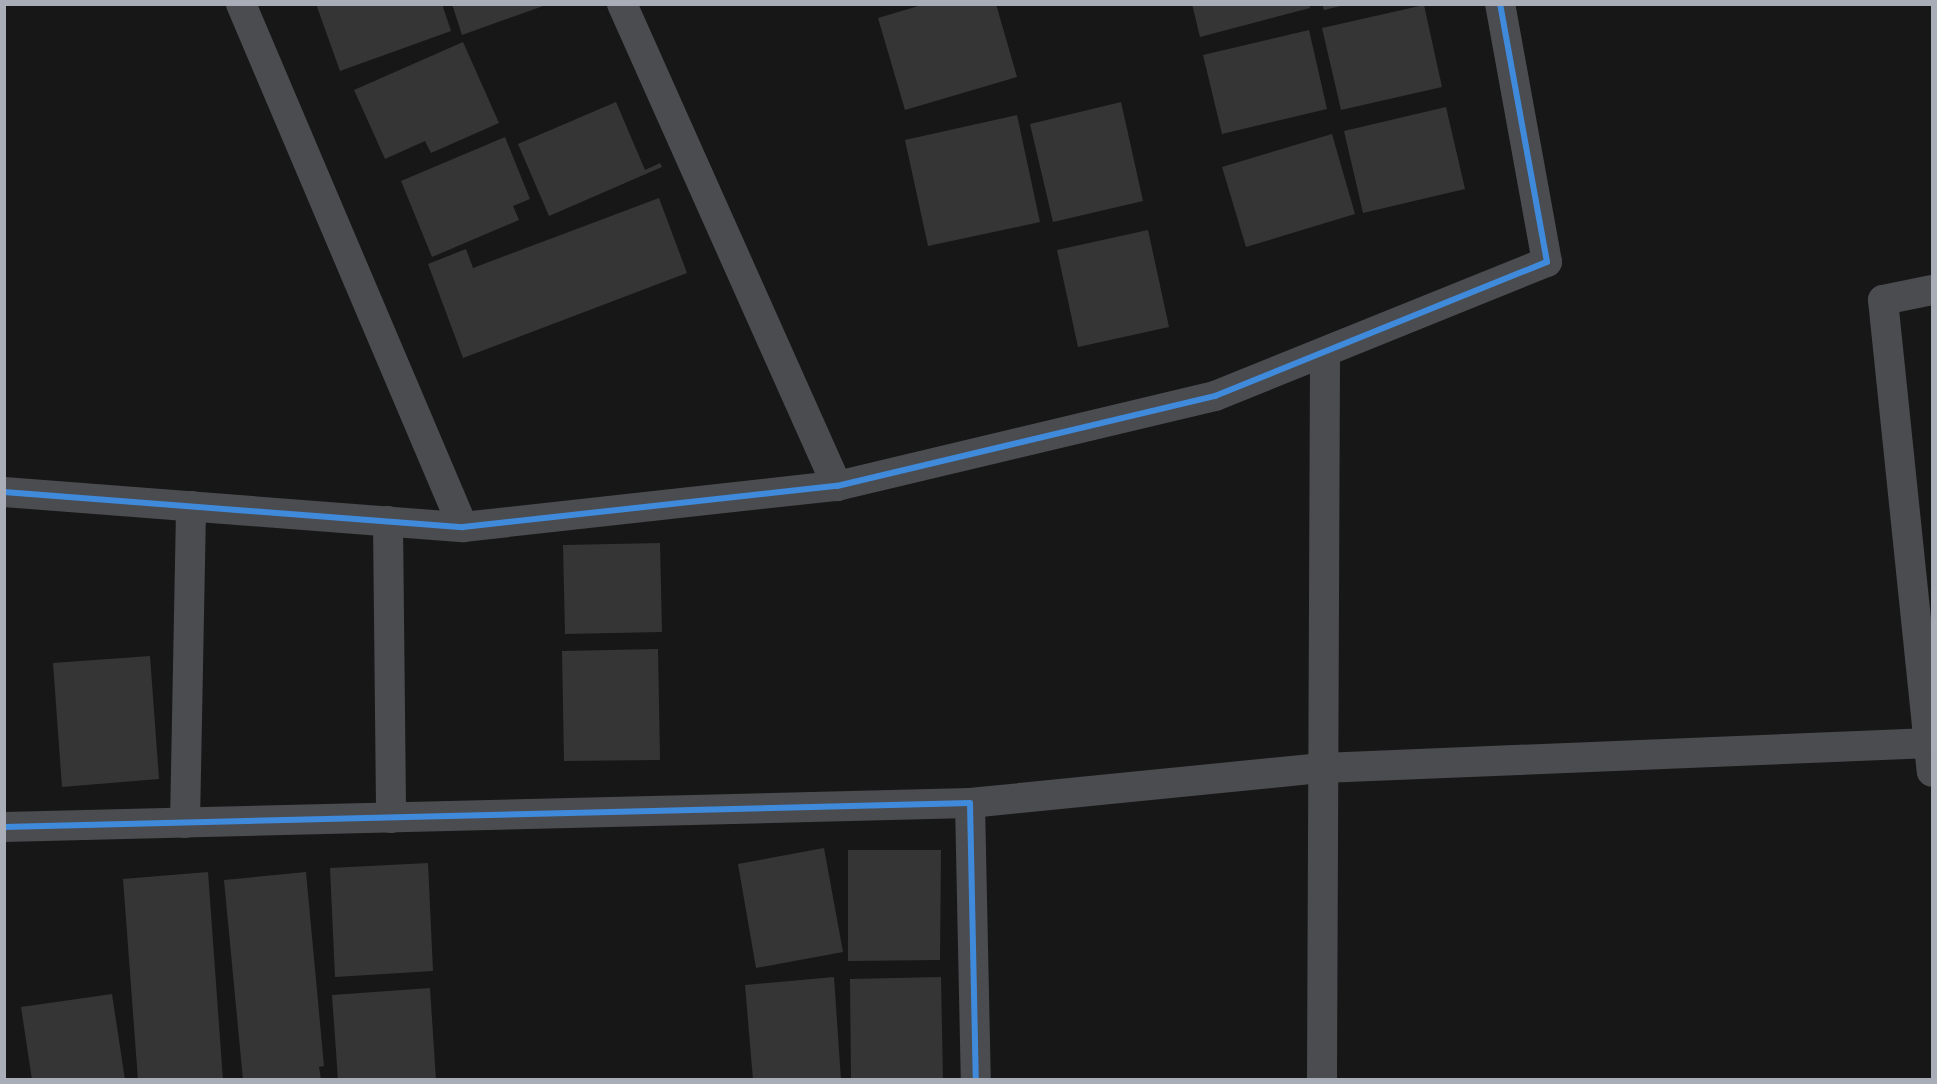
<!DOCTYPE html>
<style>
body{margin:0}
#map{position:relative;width:1937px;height:1084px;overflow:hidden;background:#171717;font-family:"Roboto Condensed",sans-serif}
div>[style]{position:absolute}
.building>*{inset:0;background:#353536}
.street>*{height:30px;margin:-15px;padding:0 15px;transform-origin:15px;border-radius:15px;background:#4b4c50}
.cycleway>*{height:6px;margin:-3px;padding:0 3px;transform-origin:3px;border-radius:3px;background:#408adc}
span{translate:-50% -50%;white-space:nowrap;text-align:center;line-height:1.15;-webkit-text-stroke:4.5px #111113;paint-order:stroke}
.frame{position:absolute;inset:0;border:6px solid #a8adb8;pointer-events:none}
</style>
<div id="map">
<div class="building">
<i style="clip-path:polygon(316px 4px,442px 4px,451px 31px,340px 71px)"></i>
<i style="clip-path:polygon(452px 4px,546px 4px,546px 5px,462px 35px)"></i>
<i style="clip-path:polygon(925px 4px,996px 4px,1017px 77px,905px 110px,878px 18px)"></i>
<i style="clip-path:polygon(1192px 4px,1309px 4px,1310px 8px,1200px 37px)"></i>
<i style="clip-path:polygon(1322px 4px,1344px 4px,1345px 5px,1324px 10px)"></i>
<i style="clip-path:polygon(1424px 5px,1442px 87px,1341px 110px,1322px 28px)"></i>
<i style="clip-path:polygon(1309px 30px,1327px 109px,1222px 134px,1203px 55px)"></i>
<i style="clip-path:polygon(463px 42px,499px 123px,431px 153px,425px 141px,385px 159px,354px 90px)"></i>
<i style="clip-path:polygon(616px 102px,645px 170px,660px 163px,662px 167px,549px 216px,518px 144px)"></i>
<i style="clip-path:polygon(1121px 102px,1143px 201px,1053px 222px,1030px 124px)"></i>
<i style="clip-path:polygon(1446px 107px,1465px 189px,1363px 213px,1344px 131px)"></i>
<i style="clip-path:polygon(1017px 115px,1040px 222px,928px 246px,905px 140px)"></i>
<i style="clip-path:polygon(1332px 134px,1355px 214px,1246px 247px,1222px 167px)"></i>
<i style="clip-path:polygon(505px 137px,530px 199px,513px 206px,519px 220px,432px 257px,401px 181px)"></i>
<i style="clip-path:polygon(659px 198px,687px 273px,463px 358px,428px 264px,466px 249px,473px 268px)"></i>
<i style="clip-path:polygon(1148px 230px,1169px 327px,1078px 347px,1057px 250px)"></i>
<i style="clip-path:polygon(660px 543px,662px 632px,565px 634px,563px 545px)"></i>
<i style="clip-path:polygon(658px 649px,660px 760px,564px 761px,562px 651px)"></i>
<i style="clip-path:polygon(150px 656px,159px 779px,62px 787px,53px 663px)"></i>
<i style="clip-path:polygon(824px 848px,843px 952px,756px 968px,738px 864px)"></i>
<i style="clip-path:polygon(848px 850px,941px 850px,940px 960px,848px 961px)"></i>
<i style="clip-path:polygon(428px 863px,433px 971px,335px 977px,330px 868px)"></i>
<i style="clip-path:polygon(208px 872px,223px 1080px,138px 1080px,123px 879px)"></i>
<i style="clip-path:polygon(306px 872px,324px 1066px,319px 1067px,321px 1080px,243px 1080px,224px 880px)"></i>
<i style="clip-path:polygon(834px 977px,841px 1080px,753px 1080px,745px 985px)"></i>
<i style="clip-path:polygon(941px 977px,943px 1080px,851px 1080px,850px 979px)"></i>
<i style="clip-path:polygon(430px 988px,436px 1080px,338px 1080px,332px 995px)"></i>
<i style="clip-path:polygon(112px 994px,125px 1080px,32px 1080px,21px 1007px)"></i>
</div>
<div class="street">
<i style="left:241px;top:4px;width:568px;rotate:67deg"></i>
<i style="left:622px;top:4px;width:528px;rotate:65.96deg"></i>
<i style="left:1932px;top:290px;width:50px;rotate:168.5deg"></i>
<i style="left:1883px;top:300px;width:474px;rotate:84.1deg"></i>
<i style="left:4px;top:492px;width:460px;rotate:4.4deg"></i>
<i style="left:463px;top:527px;width:376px;rotate:-6.3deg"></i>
<i style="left:837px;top:486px;width:389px;rotate:-13.4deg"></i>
<i style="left:1215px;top:396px;width:358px;rotate:-22deg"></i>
<i style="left:1547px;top:262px;width:262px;rotate:-100.3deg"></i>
<i style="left:388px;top:521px;width:297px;rotate:89.4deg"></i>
<i style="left:970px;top:803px;width:354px;rotate:-5.7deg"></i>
<i style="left:1322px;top:768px;width:609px;rotate:-2.35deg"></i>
<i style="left:185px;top:823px;width:317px;rotate:-88.9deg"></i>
<i style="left:4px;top:827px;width:966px;rotate:-1.42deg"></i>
<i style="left:970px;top:803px;width:277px;rotate:88.8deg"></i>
<i style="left:1322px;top:1080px;width:728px;rotate:-89.76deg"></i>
</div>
<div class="cycleway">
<i style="left:4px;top:492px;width:460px;rotate:4.4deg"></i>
<i style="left:463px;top:527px;width:376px;rotate:-6.3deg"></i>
<i style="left:837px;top:486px;width:389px;rotate:-13.4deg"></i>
<i style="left:1215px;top:396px;width:358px;rotate:-22deg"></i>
<i style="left:1547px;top:262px;width:262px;rotate:-100.3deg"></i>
<i style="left:4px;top:827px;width:966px;rotate:-1.42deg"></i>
<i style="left:970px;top:803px;width:277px;rotate:88.8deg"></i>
</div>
<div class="frame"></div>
</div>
